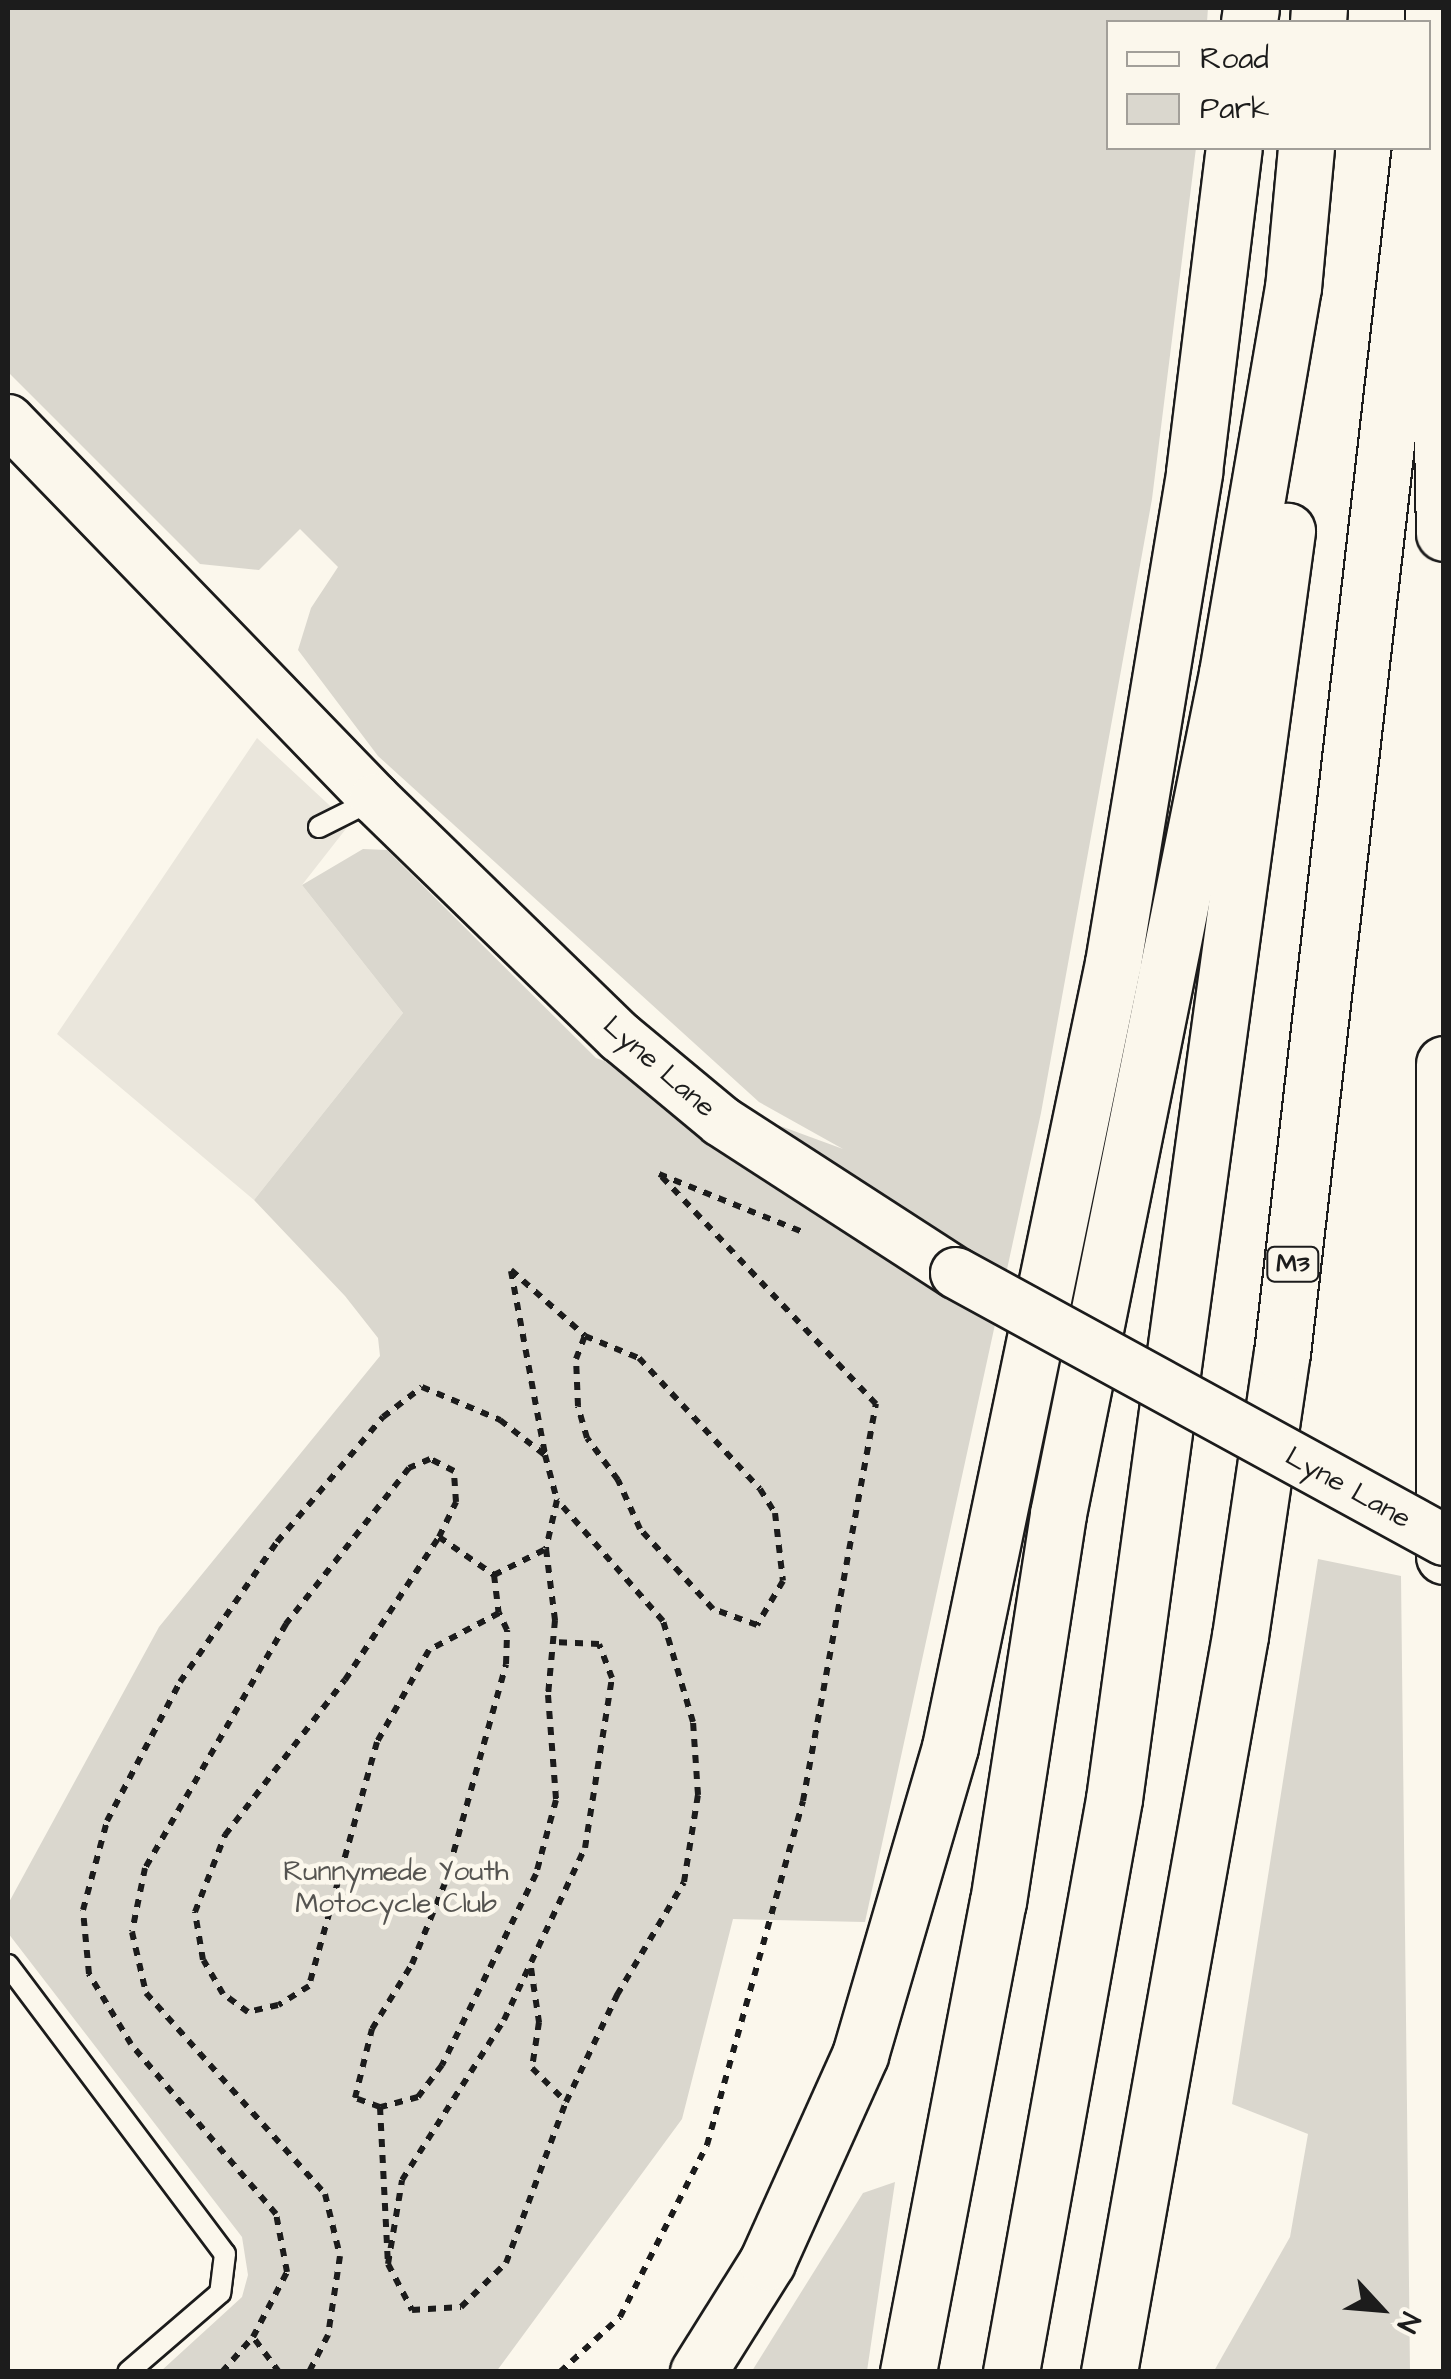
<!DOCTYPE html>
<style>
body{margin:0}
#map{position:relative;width:1451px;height:2379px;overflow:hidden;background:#fbf7ec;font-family:"Architects Daughter",sans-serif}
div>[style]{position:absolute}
.built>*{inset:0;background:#eae6dc}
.green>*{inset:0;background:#dad7ce}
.path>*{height:6px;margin-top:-3px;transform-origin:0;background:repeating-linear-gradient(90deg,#1c1c1c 0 8px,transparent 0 16px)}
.roads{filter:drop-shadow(2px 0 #1c1c1c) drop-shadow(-2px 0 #1c1c1c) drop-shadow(0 2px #1c1c1c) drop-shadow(0 -2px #1c1c1c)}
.service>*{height:20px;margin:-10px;padding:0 10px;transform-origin:10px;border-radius:10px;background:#fbf7ec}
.tertiary>*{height:50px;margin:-25px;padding:0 25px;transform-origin:25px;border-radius:25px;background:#fbf7ec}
.motorway>*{height:55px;margin:-27.5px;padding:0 27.5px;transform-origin:27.5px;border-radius:27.5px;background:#fbf7ec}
.bridges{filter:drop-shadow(2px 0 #1c1c1c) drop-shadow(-2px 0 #1c1c1c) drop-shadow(0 2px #1c1c1c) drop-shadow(0 -2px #1c1c1c)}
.tertiary-bridge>*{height:50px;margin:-25px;padding:0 25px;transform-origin:25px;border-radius:25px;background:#fbf7ec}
span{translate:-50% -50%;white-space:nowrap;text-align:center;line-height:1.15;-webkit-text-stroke:9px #fbf7ec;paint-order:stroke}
.shield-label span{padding:2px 8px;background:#fbf7ec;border:2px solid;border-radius:8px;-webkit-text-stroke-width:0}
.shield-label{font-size:25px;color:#1c1c1c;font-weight:700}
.street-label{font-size:28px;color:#1c1c1c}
.park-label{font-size:28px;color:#555451}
.frame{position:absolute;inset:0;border:10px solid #1c1c1c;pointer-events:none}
.legend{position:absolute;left:1106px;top:20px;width:325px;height:130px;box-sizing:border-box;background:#fbf7ec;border:2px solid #a29f99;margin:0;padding:12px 18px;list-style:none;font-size:30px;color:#1c1c1c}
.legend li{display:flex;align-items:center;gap:20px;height:50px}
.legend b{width:50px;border:2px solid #a29f99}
.north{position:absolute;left:1331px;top:2259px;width:100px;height:100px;-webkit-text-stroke:8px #fbf7ec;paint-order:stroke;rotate:116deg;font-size:28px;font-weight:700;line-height:40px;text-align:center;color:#1c1c1c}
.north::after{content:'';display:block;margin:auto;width:35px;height:45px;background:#1c1c1c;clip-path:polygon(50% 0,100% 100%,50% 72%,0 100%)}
</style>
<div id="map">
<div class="built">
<i style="clip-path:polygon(257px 738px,341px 816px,356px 816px,302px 885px,403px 1013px,254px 1200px,57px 1034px)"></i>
</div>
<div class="green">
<i style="clip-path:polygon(8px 8px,1208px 8px,1207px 22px,1108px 22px,1108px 148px,1196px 148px,1152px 499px,1041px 1113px,865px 1922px,733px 1919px,682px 2119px,496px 2372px,161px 2371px,242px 2297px,248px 2275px,242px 2237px,8px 1933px,8px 1904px,159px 1627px,380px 1356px,378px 1338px,345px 1296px,254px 1200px,403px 1013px,302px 885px,363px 849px,387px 850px,596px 1058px,843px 1149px,759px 1102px,378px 756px,298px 650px,311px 608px,338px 567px,300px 529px,259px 570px,200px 564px,8px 372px)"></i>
<i style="clip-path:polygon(1318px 1559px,1401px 1576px,1410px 2371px,1214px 2371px,1290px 2237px,1308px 2134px,1232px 2104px)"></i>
<i style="clip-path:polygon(895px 2182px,867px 2371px,752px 2371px,863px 2193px)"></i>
</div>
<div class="path">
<i style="left:511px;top:1270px;width:99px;rotate:41.7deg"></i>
<i style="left:585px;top:1336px;width:58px;rotate:22.2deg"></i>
<i style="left:639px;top:1358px;width:178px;rotate:47.3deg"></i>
<i style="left:760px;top:1489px;width:28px;rotate:58deg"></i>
<i style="left:775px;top:1513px;width:68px;rotate:83.3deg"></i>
<i style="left:783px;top:1581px;width:51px;rotate:120.6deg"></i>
<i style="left:757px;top:1625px;width:47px;rotate:-160deg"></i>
<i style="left:713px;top:1609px;width:108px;rotate:-132.4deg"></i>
<i style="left:640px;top:1529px;width:54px;rotate:-114.2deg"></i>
<i style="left:618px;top:1480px;width:52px;rotate:-126.4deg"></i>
<i style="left:587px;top:1438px;width:33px;rotate:-106deg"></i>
<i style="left:578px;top:1406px;width:47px;rotate:-92.4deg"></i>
<i style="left:576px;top:1359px;width:25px;rotate:-69deg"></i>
<i style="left:511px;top:1271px;width:187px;rotate:79.5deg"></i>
<i style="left:439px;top:1537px;width:67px;rotate:34.6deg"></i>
<i style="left:494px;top:1575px;width:38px;rotate:83deg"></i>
<i style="left:494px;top:1575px;width:58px;rotate:-26.6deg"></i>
<i style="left:531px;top:1968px;width:55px;rotate:81.6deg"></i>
<i style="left:539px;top:2022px;width:47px;rotate:98.7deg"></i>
<i style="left:532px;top:2068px;width:48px;rotate:45deg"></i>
<i style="left:380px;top:2107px;width:157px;rotate:87.1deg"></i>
<i style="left:388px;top:2264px;width:85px;rotate:-80.5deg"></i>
<i style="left:402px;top:2180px;width:190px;rotate:-57.5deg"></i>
<i style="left:504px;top:2020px;width:190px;rotate:-64.8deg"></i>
<i style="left:585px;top:1848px;width:172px;rotate:-81deg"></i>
<i style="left:612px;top:1678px;width:36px;rotate:-111deg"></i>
<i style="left:599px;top:1644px;width:46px;rotate:-177.5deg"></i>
<i style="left:388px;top:2264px;width:52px;rotate:62.4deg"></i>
<i style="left:412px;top:2310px;width:49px;rotate:-3.5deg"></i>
<i style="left:461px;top:2307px;width:63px;rotate:-44.4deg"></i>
<i style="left:506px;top:2263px;width:172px;rotate:-69.6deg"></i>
<i style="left:566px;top:2102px;width:119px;rotate:-64.5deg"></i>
<i style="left:617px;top:1995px;width:131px;rotate:-59.3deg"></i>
<i style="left:684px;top:1882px;width:88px;rotate:-80.9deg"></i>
<i style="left:698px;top:1795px;width:73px;rotate:-93.9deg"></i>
<i style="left:693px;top:1722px;width:105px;rotate:-106.5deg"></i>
<i style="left:663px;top:1621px;width:161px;rotate:-131.2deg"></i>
<i style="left:222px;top:2372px;width:47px;rotate:-48.5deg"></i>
<i style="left:279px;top:2372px;width:44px;rotate:-126.6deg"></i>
<i style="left:253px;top:2337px;width:73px;rotate:-62.4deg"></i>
<i style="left:287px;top:2272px;width:59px;rotate:-100.7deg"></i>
<i style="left:276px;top:2214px;width:223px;rotate:-130.5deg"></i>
<i style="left:131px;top:2044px;width:82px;rotate:-121deg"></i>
<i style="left:89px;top:1974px;width:64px;rotate:-95.4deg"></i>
<i style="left:83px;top:1910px;width:92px;rotate:-74.9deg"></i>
<i style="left:107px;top:1821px;width:157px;rotate:-62.3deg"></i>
<i style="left:180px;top:1682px;width:170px;rotate:-55.3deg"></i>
<i style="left:277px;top:1542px;width:164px;rotate:-49.7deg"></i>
<i style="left:383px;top:1417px;width:49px;rotate:-37.6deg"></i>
<i style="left:422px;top:1387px;width:85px;rotate:22.9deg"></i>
<i style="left:500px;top:1420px;width:57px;rotate:37.9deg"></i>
<i style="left:545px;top:1455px;width:47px;rotate:75.1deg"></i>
<i style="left:557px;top:1500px;width:50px;rotate:102.7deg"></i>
<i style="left:546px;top:1549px;width:72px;rotate:82.8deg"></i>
<i style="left:555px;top:1620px;width:75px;rotate:95.3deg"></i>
<i style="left:548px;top:1695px;width:105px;rotate:85.6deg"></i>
<i style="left:556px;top:1800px;width:77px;rotate:105.1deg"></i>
<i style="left:536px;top:1874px;width:213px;rotate:116.2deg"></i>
<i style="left:442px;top:2065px;width:40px;rotate:127deg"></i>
<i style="left:418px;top:2097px;width:39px;rotate:165deg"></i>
<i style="left:380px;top:2107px;width:27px;rotate:-160deg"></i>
<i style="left:355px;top:2098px;width:71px;rotate:-76.2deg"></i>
<i style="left:372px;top:2029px;width:76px;rotate:-58.4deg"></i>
<i style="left:412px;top:1964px;width:87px;rotate:-67.8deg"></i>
<i style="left:445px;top:1883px;width:227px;rotate:-74.4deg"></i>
<i style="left:506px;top:1664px;width:34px;rotate:-88deg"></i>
<i style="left:507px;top:1630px;width:19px;rotate:-115deg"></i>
<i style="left:499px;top:1613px;width:79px;rotate:152.1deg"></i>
<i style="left:429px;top:1650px;width:106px;rotate:119.5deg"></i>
<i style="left:377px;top:1742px;width:253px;rotate:105.6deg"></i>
<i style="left:309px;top:1986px;width:36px;rotate:148deg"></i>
<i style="left:278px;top:2005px;width:31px;rotate:167deg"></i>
<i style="left:248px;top:2012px;width:31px;rotate:-144deg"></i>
<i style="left:223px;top:1994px;width:39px;rotate:-120deg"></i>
<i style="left:203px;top:1960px;width:49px;rotate:-99.5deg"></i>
<i style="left:195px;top:1912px;width:83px;rotate:-68.7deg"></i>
<i style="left:225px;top:1835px;width:196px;rotate:-52.3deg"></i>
<i style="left:345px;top:1680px;width:171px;rotate:-56.7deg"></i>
<i style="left:439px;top:1537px;width:39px;rotate:-64deg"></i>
<i style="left:456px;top:1502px;width:31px;rotate:-94deg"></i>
<i style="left:454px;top:1471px;width:27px;rotate:-153deg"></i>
<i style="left:430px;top:1459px;width:23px;rotate:157deg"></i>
<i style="left:409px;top:1468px;width:199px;rotate:128.3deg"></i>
<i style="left:286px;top:1624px;width:282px;rotate:120deg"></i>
<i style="left:145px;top:1868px;width:65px;rotate:101.5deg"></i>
<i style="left:132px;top:1932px;width:63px;rotate:77.1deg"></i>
<i style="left:146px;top:1993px;width:269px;rotate:48.3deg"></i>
<i style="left:325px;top:2194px;width:64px;rotate:76.4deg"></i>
<i style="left:340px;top:2256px;width:80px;rotate:98.6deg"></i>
<i style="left:328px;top:2335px;width:42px;rotate:117.2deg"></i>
<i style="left:560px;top:2372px;width:81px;rotate:-42.5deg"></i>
<i style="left:620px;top:2317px;width:193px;rotate:-63.2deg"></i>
<i style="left:707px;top:2145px;width:357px;rotate:-74.4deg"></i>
<i style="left:803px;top:1801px;width:404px;rotate:-79.6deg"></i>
<i style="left:876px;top:1404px;width:316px;rotate:-133.3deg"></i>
<i style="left:659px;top:1174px;width:157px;rotate:22deg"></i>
</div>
<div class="roads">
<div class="service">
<i style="left:319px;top:827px;width:60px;rotate:-26.6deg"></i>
<i style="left:8px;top:1965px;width:361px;rotate:53.1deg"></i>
<i style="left:225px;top:2254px;width:39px;rotate:97deg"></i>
<i style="left:220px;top:2293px;width:121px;rotate:139.3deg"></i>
</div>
<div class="tertiary">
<i style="left:8px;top:420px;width:528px;rotate:45.92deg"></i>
<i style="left:375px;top:799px;width:342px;rotate:44.2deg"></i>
<i style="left:620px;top:1037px;width:131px;rotate:39.7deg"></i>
<i style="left:721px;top:1121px;width:280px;rotate:32.9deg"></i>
</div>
<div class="motorway">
<i style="left:1433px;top:8px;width:525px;rotate:88.8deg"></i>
<i style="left:1249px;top:22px;width:14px;rotate:-82deg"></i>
<i style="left:1318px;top:22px;width:14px;rotate:-86deg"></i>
<i style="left:1444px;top:1064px;width:492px;rotate:90deg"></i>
<i style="left:698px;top:2372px;width:130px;rotate:-57.9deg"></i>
<i style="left:767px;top:2262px;width:227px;rotate:-65.8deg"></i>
<i style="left:860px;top:2055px;width:321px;rotate:-73.7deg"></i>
<i style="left:950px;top:1747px;width:801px;rotate:-78.26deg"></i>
<i style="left:1113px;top:963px;width:498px;rotate:-80.6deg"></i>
<i style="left:1194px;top:472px;width:326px;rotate:-83deg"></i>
<i style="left:908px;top:2372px;width:479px;rotate:-79.2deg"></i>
<i style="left:998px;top:1902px;width:393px;rotate:-81.2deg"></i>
<i style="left:1058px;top:1514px;width:858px;rotate:-78.64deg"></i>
<i style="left:1227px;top:673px;width:391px;rotate:-80.3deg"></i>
<i style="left:1293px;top:288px;width:141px;rotate:-84.7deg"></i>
<i style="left:1011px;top:2372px;width:582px;rotate:-79.81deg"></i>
<i style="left:1114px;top:1799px;width:1280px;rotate:-82.23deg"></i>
<i style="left:1109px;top:2372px;width:748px;rotate:-79.91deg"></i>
<i style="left:1240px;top:1636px;width:286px;rotate:-81.6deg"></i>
<i style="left:1282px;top:1353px;width:1213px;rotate:-83.47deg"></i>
</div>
</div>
<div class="bridges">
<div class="tertiary-bridge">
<i style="left:956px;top:1273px;width:556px;rotate:28.68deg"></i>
</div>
</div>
<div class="shield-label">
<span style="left:1293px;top:1264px">M3</span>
</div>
<div class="street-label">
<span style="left:659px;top:1067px;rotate:41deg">Lyne Lane</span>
<span style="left:1348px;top:1488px;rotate:29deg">Lyne Lane</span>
</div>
<div class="park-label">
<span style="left:396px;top:1888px">Runnymede Youth<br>Motocycle Club</span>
</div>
<div class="frame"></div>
<ul class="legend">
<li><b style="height:12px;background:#fbf7ec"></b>Road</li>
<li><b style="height:28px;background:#dad7ce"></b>Park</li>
</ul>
<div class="north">N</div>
</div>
